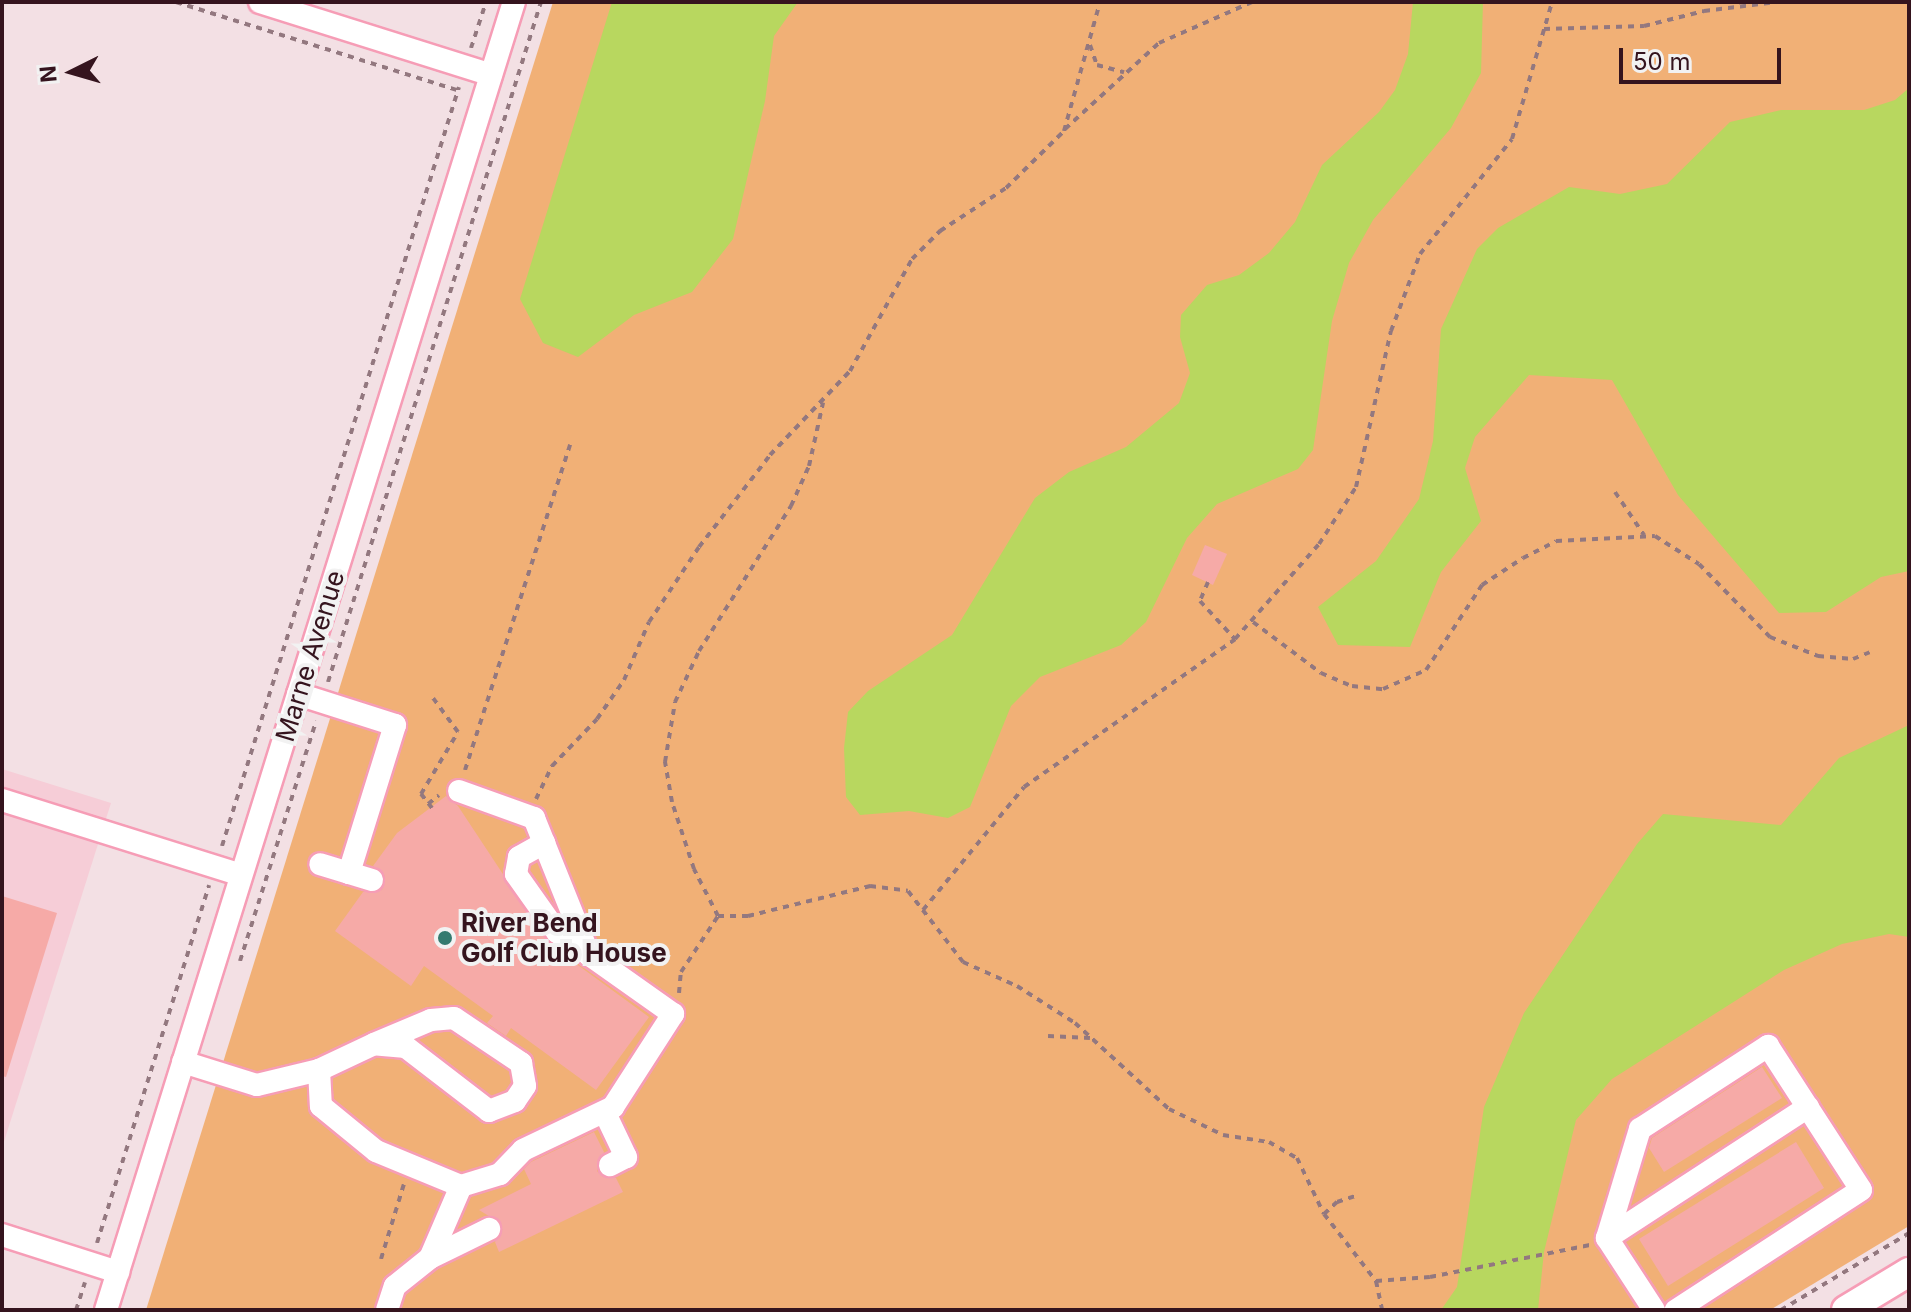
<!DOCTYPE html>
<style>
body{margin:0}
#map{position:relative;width:1911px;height:1312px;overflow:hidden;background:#f3e0e4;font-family:Inter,sans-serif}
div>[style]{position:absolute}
.built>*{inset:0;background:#f6cdd7}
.green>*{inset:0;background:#f1b076}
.water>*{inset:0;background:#b8d75f}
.building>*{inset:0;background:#f6aaa7}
.path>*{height:4px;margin-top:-2px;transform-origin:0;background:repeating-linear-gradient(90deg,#93787f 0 6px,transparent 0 12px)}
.roads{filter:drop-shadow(2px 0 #f69db6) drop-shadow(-2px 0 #f69db6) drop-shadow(0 2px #f69db6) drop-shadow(0 -2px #f69db6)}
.minor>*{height:22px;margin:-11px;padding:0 11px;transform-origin:11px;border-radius:11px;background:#fff}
.major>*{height:28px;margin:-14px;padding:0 14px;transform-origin:14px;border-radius:14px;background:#fff}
.dots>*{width:22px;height:22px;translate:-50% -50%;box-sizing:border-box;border:4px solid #f2f2f2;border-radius:50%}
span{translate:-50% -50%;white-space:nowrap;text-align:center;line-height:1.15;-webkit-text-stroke:8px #f2f2f2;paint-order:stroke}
.street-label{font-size:26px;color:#35141e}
.poi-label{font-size:26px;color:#35141e;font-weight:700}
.left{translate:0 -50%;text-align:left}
.frame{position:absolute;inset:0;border:4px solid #35141e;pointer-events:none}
.north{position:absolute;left:32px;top:32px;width:80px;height:80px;-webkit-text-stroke:6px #f2f2f2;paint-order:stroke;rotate:265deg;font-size:22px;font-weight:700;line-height:32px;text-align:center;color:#35141e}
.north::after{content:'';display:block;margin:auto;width:28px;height:36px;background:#35141e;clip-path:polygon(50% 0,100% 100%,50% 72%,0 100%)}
.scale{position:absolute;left:1619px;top:48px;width:162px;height:36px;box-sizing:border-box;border:4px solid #35141e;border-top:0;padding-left:10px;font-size:24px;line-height:28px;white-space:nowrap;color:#35141e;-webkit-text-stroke:6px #f2f2f2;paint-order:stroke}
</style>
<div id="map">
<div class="built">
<i style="clip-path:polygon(2px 769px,111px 803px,2px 1148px)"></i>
</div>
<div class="green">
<i style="clip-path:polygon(553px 2px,1909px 2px,1909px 1226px,1770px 1310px,146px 1310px)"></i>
</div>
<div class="water">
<i style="clip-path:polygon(612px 2px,798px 2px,774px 36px,765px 101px,733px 239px,692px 292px,634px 315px,578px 357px,543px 343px,520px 299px)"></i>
<i style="clip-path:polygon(1413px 2px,1483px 2px,1481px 73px,1451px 128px,1373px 220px,1349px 263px,1332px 321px,1313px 450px,1298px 469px,1217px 504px,1187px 538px,1146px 622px,1121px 645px,1040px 677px,1011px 706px,970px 807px,948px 818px,909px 811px,860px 815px,846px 797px,844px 748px,848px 712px,868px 691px,952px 635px,1035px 498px,1069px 472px,1126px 447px,1179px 403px,1190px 373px,1180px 337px,1181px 315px,1207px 285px,1239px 275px,1269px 253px,1295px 222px,1322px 165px,1379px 112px,1395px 90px,1408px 54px)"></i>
<i style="clip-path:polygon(1909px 88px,1909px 571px,1881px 577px,1826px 612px,1779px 613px,1678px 495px,1612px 380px,1529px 375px,1475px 437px,1465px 468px,1481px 521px,1441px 572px,1410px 647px,1338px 645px,1318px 607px,1376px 561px,1419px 499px,1433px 441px,1441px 329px,1477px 249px,1498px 228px,1569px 187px,1620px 194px,1667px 184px,1730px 122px,1781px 110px,1864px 110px,1895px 100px)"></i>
<i style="clip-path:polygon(1909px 725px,1909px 937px,1889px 934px,1842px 944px,1784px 970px,1612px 1079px,1576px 1120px,1544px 1252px,1538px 1310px,1441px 1310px,1457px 1287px,1484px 1107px,1524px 1013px,1637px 844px,1663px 814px,1781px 825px,1839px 758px)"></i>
</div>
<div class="building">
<i style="clip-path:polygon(1205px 545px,1227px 554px,1213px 585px,1192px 575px)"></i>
<i style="clip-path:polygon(446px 796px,458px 806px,549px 944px,649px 1017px,596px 1090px,511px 1028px,506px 1036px,487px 1023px,493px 1016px,424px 966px,411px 986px,335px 931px,363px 892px,382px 890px,385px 876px,373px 866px,397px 833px)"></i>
<i style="clip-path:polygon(2px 896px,57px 913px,6px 1077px,2px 1076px)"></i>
<i style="clip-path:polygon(1762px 1067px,1782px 1098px,1664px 1172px,1649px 1148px,1652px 1138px)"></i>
<i style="clip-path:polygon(594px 1132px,604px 1152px,597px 1171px,603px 1177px,616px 1178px,623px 1192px,499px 1252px,495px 1242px,502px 1224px,479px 1210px,531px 1184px,524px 1169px,531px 1162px)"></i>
<i style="clip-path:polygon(1796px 1142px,1824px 1188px,1668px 1286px,1639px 1239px)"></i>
</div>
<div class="path">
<i style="left:176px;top:2px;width:298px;rotate:17.4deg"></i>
<i style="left:1544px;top:29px;width:100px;rotate:-1.7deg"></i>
<i style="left:1644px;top:26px;width:62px;rotate:-14deg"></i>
<i style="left:1704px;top:11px;width:73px;rotate:-7.1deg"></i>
<i style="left:1090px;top:45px;width:21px;rotate:71deg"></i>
<i style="left:1097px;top:65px;width:28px;rotate:15deg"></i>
<i style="left:471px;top:48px;width:48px;rotate:-71.9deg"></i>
<i style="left:1065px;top:129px;width:127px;rotate:-42.5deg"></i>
<i style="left:1159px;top:43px;width:102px;rotate:-23.8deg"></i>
<i style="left:1615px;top:492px;width:52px;rotate:56deg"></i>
<i style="left:1208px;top:582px;width:21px;rotate:113deg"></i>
<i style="left:1200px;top:601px;width:52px;rotate:47.4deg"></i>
<i style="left:1253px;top:622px;width:85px;rotate:36.9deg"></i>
<i style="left:1321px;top:673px;width:34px;rotate:23deg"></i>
<i style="left:1352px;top:686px;width:31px;rotate:6deg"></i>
<i style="left:1383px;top:689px;width:47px;rotate:-23.8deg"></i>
<i style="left:1426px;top:670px;width:102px;rotate:-56.6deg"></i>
<i style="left:1482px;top:585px;width:49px;rotate:-33.4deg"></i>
<i style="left:1523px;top:558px;width:37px;rotate:-27deg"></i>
<i style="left:1556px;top:541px;width:99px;rotate:-2.9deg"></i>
<i style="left:1655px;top:536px;width:52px;rotate:32.5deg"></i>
<i style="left:1699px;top:564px;width:102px;rotate:45.8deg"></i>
<i style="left:1770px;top:637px;width:52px;rotate:21.6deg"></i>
<i style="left:1818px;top:656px;width:35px;rotate:5deg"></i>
<i style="left:1853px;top:659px;width:18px;rotate:-22deg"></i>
<i style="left:328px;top:682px;width:713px;rotate:-72.61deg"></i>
<i style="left:465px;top:770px;width:342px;rotate:-72.1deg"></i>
<i style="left:536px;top:799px;width:37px;rotate:-64deg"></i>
<i style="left:552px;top:766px;width:65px;rotate:-46.2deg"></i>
<i style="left:597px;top:719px;width:47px;rotate:-55.3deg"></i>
<i style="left:624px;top:680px;width:63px;rotate:-66.7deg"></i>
<i style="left:649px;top:622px;width:90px;rotate:-56.3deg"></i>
<i style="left:699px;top:547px;width:116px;rotate:-52.3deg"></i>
<i style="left:770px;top:455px;width:116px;rotate:-46.4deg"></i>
<i style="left:850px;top:371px;width:128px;rotate:-61deg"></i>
<i style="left:912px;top:259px;width:40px;rotate:-45deg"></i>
<i style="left:940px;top:231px;width:79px;rotate:-33.1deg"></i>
<i style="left:1006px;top:188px;width:81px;rotate:-44.5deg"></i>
<i style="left:1064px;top:131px;width:134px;rotate:-74.4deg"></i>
<i style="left:428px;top:804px;width:14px;rotate:-39deg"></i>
<i style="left:432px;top:808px;width:18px;rotate:-128deg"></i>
<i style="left:421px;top:794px;width:72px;rotate:-59.2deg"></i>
<i style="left:458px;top:732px;width:42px;rotate:-126.3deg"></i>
<i style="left:222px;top:846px;width:795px;rotate:-72.66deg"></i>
<i style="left:923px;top:910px;width:159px;rotate:-50.6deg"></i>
<i style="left:1024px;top:787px;width:258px;rotate:-35deg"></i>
<i style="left:1235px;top:639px;width:127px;rotate:-48.5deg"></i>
<i style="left:1319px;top:544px;width:68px;rotate:-57deg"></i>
<i style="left:1356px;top:487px;width:160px;rotate:-77.4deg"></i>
<i style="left:1391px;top:331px;width:82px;rotate:-69.4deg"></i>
<i style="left:1420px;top:254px;width:147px;rotate:-51.3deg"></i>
<i style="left:1512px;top:139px;width:143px;rotate:-73.7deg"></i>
<i style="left:718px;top:916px;width:53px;rotate:-117.1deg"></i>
<i style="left:694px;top:869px;width:71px;rotate:-108.2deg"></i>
<i style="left:672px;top:802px;width:41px;rotate:-99.9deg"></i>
<i style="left:665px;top:762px;width:61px;rotate:-80.5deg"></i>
<i style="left:675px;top:702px;width:56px;rotate:-64.8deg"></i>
<i style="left:699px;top:651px;width:172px;rotate:-57.6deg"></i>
<i style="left:791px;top:506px;width:44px;rotate:-65.8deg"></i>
<i style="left:809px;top:466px;width:65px;rotate:-77.5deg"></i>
<i style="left:240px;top:961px;width:252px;rotate:-72.4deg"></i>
<i style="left:679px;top:993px;width:21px;rotate:-85deg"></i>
<i style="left:681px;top:972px;width:67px;rotate:-56.5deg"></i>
<i style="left:718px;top:916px;width:30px"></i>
<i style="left:748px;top:916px;width:126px;rotate:-13.8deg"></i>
<i style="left:870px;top:886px;width:38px;rotate:7deg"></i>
<i style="left:908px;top:891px;width:90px;rotate:52.2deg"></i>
<i style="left:963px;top:962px;width:59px;rotate:24deg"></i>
<i style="left:1017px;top:986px;width:69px;rotate:32.5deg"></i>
<i style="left:1075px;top:1023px;width:127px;rotate:42.5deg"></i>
<i style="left:1169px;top:1109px;width:60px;rotate:25.7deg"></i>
<i style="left:1223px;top:1135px;width:47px;rotate:8.7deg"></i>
<i style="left:1269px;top:1142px;width:32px;rotate:30deg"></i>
<i style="left:1297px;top:1158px;width:62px;rotate:64.3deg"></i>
<i style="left:1324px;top:1214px;width:85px;rotate:52.2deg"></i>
<i style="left:1376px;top:1281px;width:30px;rotate:78deg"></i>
<i style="left:1048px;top:1036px;width:42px;rotate:2.7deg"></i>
<i style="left:1324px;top:1214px;width:18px;rotate:-43deg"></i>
<i style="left:1337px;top:1202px;width:22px;rotate:-18deg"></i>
<i style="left:97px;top:1243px;width:375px;rotate:-72.6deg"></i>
<i style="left:381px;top:1259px;width:78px;rotate:-73deg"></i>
<i style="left:1376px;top:1281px;width:54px;rotate:-4.2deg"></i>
<i style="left:1430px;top:1277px;width:163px;rotate:-11.3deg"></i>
<i style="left:76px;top:1310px;width:29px;rotate:-72deg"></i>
<i style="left:1781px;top:1310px;width:149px;rotate:-31deg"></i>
</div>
<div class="roads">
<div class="minor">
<i style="left:260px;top:2px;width:242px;rotate:17.5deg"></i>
<i style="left:298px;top:694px;width:102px;rotate:17.7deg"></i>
<i style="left:395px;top:725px;width:155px;rotate:107.3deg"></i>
<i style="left:349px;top:873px;width:30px;rotate:-163deg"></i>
<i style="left:459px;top:791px;width:80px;rotate:19.8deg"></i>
<i style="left:534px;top:818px;width:27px;rotate:68deg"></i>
<i style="left:2px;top:800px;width:250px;rotate:17.4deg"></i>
<i style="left:349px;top:873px;width:24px;rotate:17deg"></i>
<i style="left:183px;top:1062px;width:77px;rotate:17.3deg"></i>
<i style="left:257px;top:1085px;width:64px;rotate:-13.6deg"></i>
<i style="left:319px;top:1070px;width:61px;rotate:-25.3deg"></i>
<i style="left:374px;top:1044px;width:62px;rotate:-22.8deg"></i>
<i style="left:431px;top:1020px;width:23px;rotate:-5deg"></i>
<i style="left:454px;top:1018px;width:81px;rotate:33.9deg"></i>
<i style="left:521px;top:1063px;width:23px;rotate:80deg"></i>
<i style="left:525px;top:1086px;width:18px;rotate:124deg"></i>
<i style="left:515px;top:1101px;width:28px;rotate:159deg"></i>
<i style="left:489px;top:1111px;width:105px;rotate:-142.4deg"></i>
<i style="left:406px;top:1047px;width:32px;rotate:-175deg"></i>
<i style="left:319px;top:1070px;width:36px;rotate:87deg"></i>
<i style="left:321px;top:1106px;width:71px;rotate:39.3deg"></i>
<i style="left:376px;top:1151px;width:92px;rotate:22.4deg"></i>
<i style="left:461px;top:1186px;width:41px;rotate:-17.1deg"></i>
<i style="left:500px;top:1174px;width:33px;rotate:-46deg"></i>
<i style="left:523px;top:1150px;width:100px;rotate:-25.5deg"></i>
<i style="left:613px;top:1107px;width:111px;rotate:-57.2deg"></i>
<i style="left:673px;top:1014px;width:142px;rotate:-144.7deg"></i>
<i style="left:557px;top:932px;width:71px;rotate:-125.3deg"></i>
<i style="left:516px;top:874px;width:17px;rotate:-80deg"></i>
<i style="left:519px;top:857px;width:29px;rotate:-29deg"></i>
<i style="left:544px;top:843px;width:121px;rotate:68.1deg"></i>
<i style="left:605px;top:1113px;width:49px;rotate:64.5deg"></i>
<i style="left:626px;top:1157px;width:18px;rotate:153deg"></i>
<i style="left:2px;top:1235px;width:122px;rotate:17.7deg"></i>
<i style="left:1607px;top:1238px;width:114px;rotate:-73.2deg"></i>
<i style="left:1640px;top:1129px;width:153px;rotate:-33deg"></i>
<i style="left:1768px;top:1046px;width:171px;rotate:57.1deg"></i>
<i style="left:1861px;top:1190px;width:221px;rotate:147deg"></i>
<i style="left:1607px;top:1238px;width:240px;rotate:-33.1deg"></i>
<i style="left:1607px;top:1238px;width:86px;rotate:56.9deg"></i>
<i style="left:430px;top:1258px;width:66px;rotate:-26.2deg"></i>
<i style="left:106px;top:1310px;width:1370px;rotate:-72.68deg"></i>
<i style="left:387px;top:1310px;width:25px;rotate:-72deg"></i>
<i style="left:395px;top:1286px;width:45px;rotate:-38.7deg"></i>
<i style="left:430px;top:1258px;width:78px;rotate:-66.7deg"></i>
</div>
<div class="major">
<i style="left:1846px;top:1310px;width:74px;rotate:-31.1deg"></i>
</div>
</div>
<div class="dots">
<i style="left:445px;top:938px;background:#357a6f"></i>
</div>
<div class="street-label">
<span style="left:310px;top:656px;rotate:-73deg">Marne Avenue</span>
</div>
<div class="poi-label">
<span class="left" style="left:461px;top:938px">River Bend<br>Golf Club House</span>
</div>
<div class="frame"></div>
<div class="north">N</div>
<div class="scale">50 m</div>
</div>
